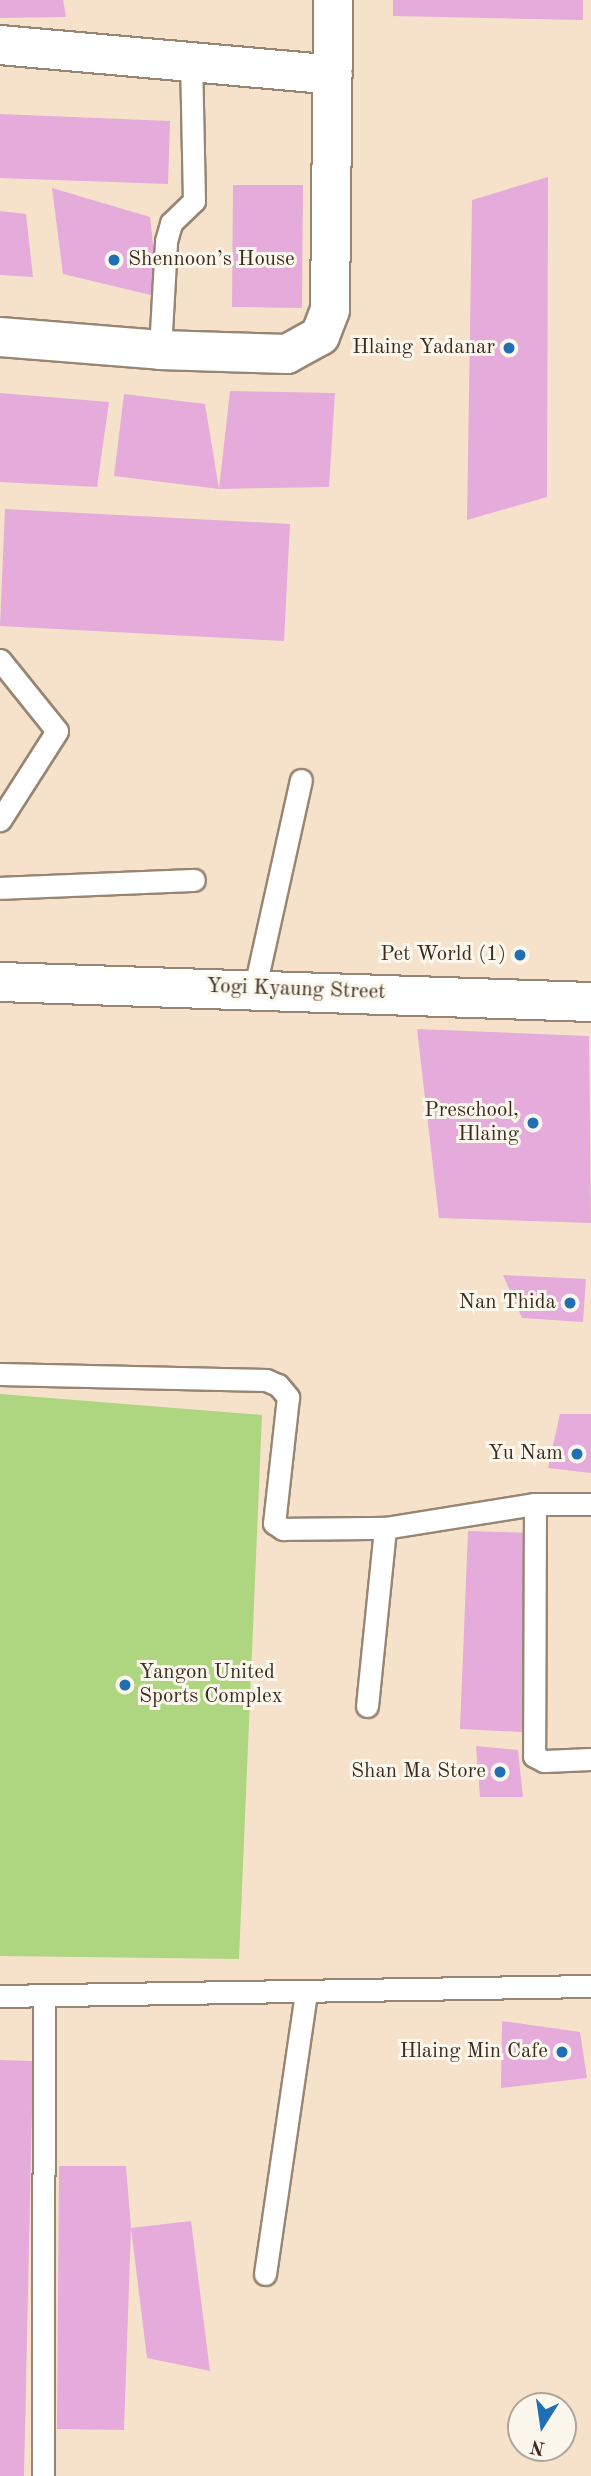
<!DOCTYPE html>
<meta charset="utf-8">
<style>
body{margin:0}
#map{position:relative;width:591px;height:2476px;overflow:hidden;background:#f6e2ca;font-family:"Old Standard TT",serif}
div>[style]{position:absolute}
.green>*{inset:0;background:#aed681}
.building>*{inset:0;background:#e5abdb}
.roads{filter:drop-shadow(2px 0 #988674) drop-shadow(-2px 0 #988674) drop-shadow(0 2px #988674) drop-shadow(0 -2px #988674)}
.lane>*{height:21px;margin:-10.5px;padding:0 10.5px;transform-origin:10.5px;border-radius:10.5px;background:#fff}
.street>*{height:38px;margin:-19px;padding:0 19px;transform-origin:19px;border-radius:19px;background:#fff}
.dots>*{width:19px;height:19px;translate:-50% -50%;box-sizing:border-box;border:4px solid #fbf7ec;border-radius:50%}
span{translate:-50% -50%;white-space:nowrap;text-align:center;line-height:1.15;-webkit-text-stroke:6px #fbf7ec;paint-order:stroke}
.poi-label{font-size:21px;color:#3b2a1e}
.left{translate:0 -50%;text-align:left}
.right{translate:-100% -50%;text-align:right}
.street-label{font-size:21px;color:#3b2a1e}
.north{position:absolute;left:507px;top:2392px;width:70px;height:70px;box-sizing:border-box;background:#fbf7ec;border:2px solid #aea59a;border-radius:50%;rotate:192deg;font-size:19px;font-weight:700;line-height:28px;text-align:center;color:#3b2a1e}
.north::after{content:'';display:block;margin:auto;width:24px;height:32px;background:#1f6fb2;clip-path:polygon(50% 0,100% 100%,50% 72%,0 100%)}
</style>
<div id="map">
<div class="green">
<i style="clip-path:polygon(0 1394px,262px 1415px,239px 1959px,0 1956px)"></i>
</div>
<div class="building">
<i style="clip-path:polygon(0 0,63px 0,66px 17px,0 18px)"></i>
<i style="clip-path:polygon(393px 0,583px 0,583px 20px,393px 16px)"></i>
<i style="clip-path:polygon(0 114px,170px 121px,168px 184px,0 178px)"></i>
<i style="clip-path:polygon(548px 177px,547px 497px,467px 520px,472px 200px)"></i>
<i style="clip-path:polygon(233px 185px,303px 185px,302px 308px,232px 307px)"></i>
<i style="clip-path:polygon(52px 188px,150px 217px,159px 297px,63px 274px)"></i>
<i style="clip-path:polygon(0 211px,26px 214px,33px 277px,0 275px)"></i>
<i style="clip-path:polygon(230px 391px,335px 393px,329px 487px,219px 489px,114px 476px,124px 394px,205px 404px,219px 489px)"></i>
<i style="clip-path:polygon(0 393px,109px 402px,97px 487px,0 482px)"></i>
<i style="clip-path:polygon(5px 509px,290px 524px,284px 641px,0 626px)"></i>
<i style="clip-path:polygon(417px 1029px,589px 1036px,591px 1223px,439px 1218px)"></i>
<i style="clip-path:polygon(503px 1275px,586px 1279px,583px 1322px,522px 1318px)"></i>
<i style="clip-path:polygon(560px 1414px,591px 1414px,591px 1473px,548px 1468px)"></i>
<i style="clip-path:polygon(468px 1531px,531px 1533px,522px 1732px,460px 1729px)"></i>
<i style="clip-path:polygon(476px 1746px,518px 1750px,523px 1797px,480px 1797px)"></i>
<i style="clip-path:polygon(502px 2021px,580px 2032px,587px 2078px,501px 2088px)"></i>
<i style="clip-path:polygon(0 2060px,33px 2061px,24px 2476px,0 2476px)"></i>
<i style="clip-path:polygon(59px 2166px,126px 2166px,131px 2228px,191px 2221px,210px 2371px,147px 2358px,131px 2228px,124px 2430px,57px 2429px)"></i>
</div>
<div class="roads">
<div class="lane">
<i style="left:160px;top:350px;width:109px;rotate:-86.8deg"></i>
<i style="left:166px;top:241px;width:19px;rotate:-74deg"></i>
<i style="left:171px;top:223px;width:32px;rotate:-44deg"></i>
<i style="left:194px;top:201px;width:139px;rotate:-91.2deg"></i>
<i style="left:0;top:660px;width:91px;rotate:51.2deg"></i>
<i style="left:57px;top:731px;width:106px;rotate:122.6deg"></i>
<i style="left:0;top:888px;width:194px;rotate:-2.4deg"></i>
<i style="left:255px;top:987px;width:212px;rotate:-77.5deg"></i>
<i style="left:0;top:1374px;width:266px;rotate:1.3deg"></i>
<i style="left:266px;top:1380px;width:13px;rotate:23deg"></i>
<i style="left:278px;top:1385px;width:16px;rotate:50deg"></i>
<i style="left:288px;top:1397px;width:127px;rotate:96.3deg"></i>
<i style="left:274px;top:1523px;width:11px;rotate:34deg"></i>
<i style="left:283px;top:1529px;width:102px;rotate:-0.6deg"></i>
<i style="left:535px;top:1504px;width:252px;rotate:90.2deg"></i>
<i style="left:534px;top:1756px;width:11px;rotate:27deg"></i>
<i style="left:544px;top:1761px;width:47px;rotate:-2.4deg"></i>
<i style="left:367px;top:1706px;width:179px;rotate:-84.2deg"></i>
<i style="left:385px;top:1528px;width:152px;rotate:-9.1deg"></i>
<i style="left:535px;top:1504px;width:56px"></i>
<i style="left:0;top:1996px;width:591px;rotate:-0.97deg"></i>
<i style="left:265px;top:2274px;width:285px;rotate:-81.7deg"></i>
<i style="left:43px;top:2476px;width:480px;rotate:-89.9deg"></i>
</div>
<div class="street">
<i style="left:0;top:45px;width:334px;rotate:5.1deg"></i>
<i style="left:0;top:337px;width:161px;rotate:4.6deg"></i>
<i style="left:160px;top:350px;width:127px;rotate:1.8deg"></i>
<i style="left:287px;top:354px;width:38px;rotate:-29deg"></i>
<i style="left:320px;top:336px;width:28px;rotate:-69deg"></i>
<i style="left:330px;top:310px;width:310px;rotate:-89.4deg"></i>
<i style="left:0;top:982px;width:591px;rotate:1.94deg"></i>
</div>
</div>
<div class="dots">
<i style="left:114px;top:260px;background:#1f6fb2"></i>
<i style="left:509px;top:348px;background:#1f6fb2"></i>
<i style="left:520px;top:955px;background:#1f6fb2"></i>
<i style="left:533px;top:1123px;background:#1f6fb2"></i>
<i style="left:570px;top:1303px;background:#1f6fb2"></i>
<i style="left:577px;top:1454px;background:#1f6fb2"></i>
<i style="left:125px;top:1685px;background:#1f6fb2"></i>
<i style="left:500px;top:1772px;background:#1f6fb2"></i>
<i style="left:562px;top:2052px;background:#1f6fb2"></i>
</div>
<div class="poi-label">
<span class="left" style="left:128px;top:260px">Shennoon’s House</span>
<span class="right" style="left:495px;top:348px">Hlaing Yadanar</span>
<span class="right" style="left:506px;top:955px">Pet World (1)</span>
<span class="right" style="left:519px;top:1123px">Preschool,<br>Hlaing</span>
<span class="right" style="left:556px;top:1303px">Nan Thida</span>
<span class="right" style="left:563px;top:1454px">Yu Nam</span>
<span class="left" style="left:139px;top:1685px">Yangon United<br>Sports Complex</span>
<span class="right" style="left:486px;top:1772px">Shan Ma Store</span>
<span class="right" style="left:548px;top:2052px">Hlaing Min Cafe</span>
</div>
<div class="street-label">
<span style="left:296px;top:990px;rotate:2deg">Yogi Kyaung Street</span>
</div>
<div class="north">N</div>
</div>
